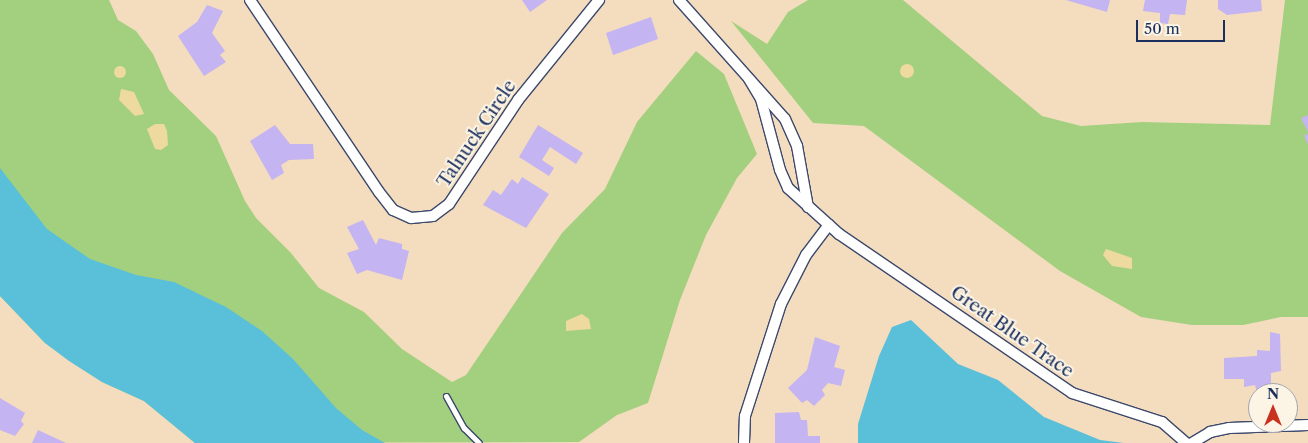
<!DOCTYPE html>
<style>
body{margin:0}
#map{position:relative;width:1308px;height:443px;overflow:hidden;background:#f4dcbe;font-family:"Libre Caslon Text",serif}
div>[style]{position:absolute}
.green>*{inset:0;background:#a3d07e}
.sand>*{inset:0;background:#eeda9e}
.round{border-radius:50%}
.water>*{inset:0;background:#5abfd8}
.building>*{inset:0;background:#c4b4f1}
.roads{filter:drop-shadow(1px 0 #3c496c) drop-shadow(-1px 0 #3c496c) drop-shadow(0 1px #3c496c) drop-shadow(0 -1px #3c496c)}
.service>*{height:5px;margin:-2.5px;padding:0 2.5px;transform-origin:2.5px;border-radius:2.5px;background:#fff}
.minor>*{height:10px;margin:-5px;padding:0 5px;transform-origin:5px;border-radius:5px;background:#fff}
span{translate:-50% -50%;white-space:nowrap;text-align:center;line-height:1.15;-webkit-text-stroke:4px #fcf5e5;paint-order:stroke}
.street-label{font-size:18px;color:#1b2f5e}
.north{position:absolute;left:1248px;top:383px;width:50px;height:50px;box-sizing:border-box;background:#fcf5e5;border:1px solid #a2a6af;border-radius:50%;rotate:0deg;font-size:14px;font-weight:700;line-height:20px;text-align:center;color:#1b2f5e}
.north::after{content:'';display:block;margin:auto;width:18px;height:22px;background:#c8321e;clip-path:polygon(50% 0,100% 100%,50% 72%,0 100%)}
.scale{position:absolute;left:1136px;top:20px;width:89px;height:22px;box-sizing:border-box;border:2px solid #1b2f5e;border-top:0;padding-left:6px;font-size:15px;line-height:18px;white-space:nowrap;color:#1b2f5e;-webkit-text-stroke:4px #fcf5e5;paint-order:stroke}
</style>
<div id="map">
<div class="green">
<i style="clip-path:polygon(0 0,109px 0,118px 20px,136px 31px,153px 54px,169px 90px,216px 136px,245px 201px,256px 218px,291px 253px,319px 288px,364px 312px,402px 349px,452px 382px,466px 375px,562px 233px,605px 189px,637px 122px,696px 51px,724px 74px,757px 154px,737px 178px,706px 235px,680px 300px,648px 403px,617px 415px,579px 442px,195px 443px,144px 401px,102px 382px,45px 343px,0 296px)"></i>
<i style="clip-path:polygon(808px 0,903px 0,1042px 116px,1081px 126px,1142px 122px,1270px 125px,1285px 0,1308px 0,1308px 317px,1281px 317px,1243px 325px,1192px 325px,1141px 317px,1060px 271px,864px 126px,813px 123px,731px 21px,767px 44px,788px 12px)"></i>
</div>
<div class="sand">
<i class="round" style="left:900px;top:64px;width:14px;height:14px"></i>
<i class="round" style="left:114px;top:66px;width:12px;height:12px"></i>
<i style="clip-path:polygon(121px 89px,134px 92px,144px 114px,135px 116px,119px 100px)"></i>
<i style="clip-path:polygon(155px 124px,164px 124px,167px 131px,168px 145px,161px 150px,155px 149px,147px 129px)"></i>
<i style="clip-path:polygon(1106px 249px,1132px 258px,1132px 269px,1112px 266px,1103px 255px)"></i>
<i style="clip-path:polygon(582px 314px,589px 319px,591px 329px,566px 331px,566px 321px)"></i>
</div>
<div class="water">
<i style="clip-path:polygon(0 168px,47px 229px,90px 259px,136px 275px,174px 282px,226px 307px,262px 331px,293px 359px,336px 408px,362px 430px,385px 443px,195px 443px,144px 401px,102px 382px,69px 361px,45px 343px,0 296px)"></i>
<i style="clip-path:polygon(911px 320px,958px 364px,998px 380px,1044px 417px,1100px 440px,1124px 443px,858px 443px,858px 424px,879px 356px,892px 327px)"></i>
</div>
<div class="building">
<i style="clip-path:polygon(522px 0,547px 0,530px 12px)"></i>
<i style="clip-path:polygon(1066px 0,1110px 0,1107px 12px)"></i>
<i style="clip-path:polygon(1145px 0,1187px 0,1185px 15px,1170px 14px,1168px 24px,1160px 23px,1160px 13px,1143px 11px)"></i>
<i style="clip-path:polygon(1218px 0,1261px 0,1262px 11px,1227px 15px,1218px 9px)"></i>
<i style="clip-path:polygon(207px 5px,223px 11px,212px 33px,225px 51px,220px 55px,226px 62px,204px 76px,178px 36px,197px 22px)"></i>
<i style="clip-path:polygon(651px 17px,658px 39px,613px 55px,606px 33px)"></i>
<i style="clip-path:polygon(1308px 115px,1308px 132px,1301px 118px)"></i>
<i style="clip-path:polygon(275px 125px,290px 144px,313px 144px,314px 159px,289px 160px,281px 165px,284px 173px,272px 180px,250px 141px)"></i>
<i style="clip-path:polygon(538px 125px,583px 153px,576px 164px,550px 147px,542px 160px,554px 168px,549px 176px,519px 157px)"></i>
<i style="clip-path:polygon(1308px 134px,1308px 145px,1304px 135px)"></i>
<i style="clip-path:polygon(522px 177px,549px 194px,526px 228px,483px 205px,493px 190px,501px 195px,512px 179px,518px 184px)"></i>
<i style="clip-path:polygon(363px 220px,376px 245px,379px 238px,402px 244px,402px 249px,409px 251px,402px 280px,367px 270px,357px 274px,347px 253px,359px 249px,347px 227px)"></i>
<i style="clip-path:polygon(1270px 332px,1280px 334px,1281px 371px,1271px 373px,1271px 393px,1257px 393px,1255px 385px,1244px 387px,1244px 379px,1224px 379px,1224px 358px,1257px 356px,1257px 350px,1270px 351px)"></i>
<i style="clip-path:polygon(815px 337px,840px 346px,834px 367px,845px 370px,841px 386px,828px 383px,822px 390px,825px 395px,814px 406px,807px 400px,802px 403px,788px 388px,807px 370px)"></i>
<i style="clip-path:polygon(0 398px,25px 413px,21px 421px,24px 424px,15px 436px,0 430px)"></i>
<i style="clip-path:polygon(799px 412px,801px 420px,807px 420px,808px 436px,820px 436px,820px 443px,775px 443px,775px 413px)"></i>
<i style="clip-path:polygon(38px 430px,66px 443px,32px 443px)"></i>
</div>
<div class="roads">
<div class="service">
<i style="left:446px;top:396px;width:37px;rotate:61deg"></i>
<i style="left:464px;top:428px;width:21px;rotate:45deg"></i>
</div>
<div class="minor">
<i style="left:250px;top:0;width:231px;rotate:56.1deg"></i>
<i style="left:379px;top:192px;width:23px;rotate:52deg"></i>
<i style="left:393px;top:210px;width:20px;rotate:24deg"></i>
<i style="left:411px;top:218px;width:22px;rotate:-5deg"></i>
<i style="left:433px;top:216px;width:20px;rotate:-37deg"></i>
<i style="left:449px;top:204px;width:125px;rotate:-56.4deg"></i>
<i style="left:518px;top:100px;width:129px;rotate:-51deg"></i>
<i style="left:679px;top:0;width:159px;rotate:48.3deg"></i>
<i style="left:785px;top:119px;width:30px;rotate:66deg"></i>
<i style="left:797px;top:146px;width:62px;rotate:79.8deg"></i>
<i style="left:749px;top:79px;width:23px;rotate:59deg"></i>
<i style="left:761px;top:99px;width:73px;rotate:75deg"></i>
<i style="left:780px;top:170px;width:20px;rotate:66deg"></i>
<i style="left:788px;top:188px;width:69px;rotate:42deg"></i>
<i style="left:839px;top:234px;width:282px;rotate:34.3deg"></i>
<i style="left:1072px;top:393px;width:95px;rotate:17.9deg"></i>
<i style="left:1162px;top:422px;width:32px;rotate:41deg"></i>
<i style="left:744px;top:443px;width:27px;rotate:-88deg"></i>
<i style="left:745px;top:416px;width:118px;rotate:-72.2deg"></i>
<i style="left:781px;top:304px;width:55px;rotate:-63deg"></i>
<i style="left:806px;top:255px;width:38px;rotate:-53deg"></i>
<i style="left:1192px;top:443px;width:21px;rotate:-31deg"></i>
<i style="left:1210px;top:432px;width:19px;rotate:-12deg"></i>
<i style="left:1229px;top:428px;width:79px;rotate:-2.2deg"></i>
</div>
</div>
<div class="street-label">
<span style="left:477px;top:134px;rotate:-56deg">Talnuck Circle</span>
<span style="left:1012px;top:332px;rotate:35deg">Great Blue Trace</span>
</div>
<div class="north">N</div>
<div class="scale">50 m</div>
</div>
